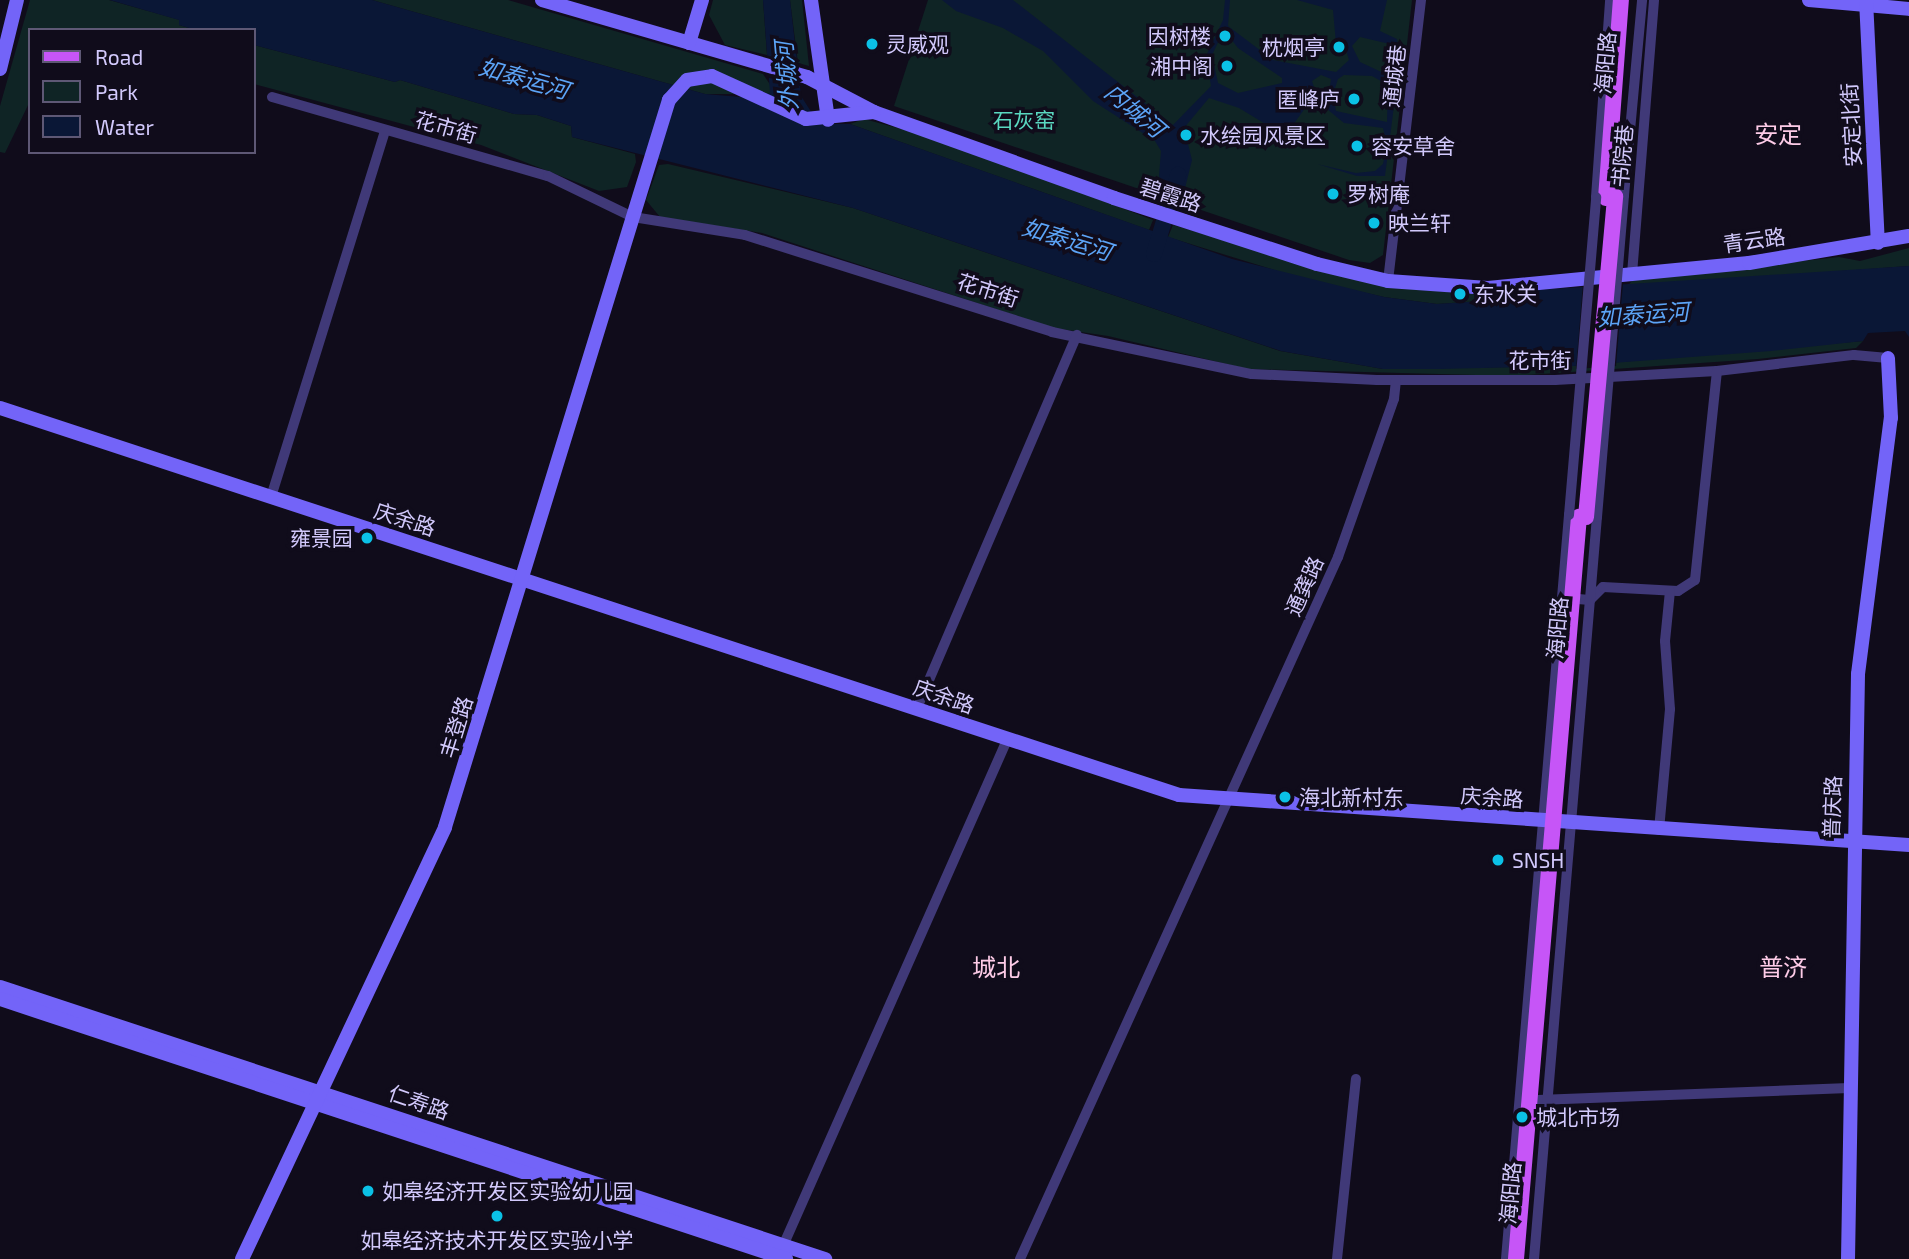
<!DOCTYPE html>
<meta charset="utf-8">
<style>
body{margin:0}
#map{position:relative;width:1909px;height:1259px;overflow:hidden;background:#100c1b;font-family:"Exo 2","Noto Sans SC",sans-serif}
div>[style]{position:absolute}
.green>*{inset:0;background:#0f2425}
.water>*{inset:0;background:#0a1736}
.pier>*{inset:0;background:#100c1b}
.river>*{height:16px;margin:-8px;padding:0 8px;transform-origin:8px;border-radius:8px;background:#0a1736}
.street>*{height:10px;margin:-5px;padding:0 5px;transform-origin:5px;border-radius:5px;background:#403978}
.secondary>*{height:14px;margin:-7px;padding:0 7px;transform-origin:7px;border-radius:7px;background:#7364f8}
.primary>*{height:16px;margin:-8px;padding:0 8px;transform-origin:8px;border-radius:8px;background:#c655f7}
.street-bridge>*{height:10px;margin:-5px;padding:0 5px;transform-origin:5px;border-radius:5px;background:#403978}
.primary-bridge>*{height:16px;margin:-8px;padding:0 8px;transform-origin:8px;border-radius:8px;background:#c655f7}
.dots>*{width:19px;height:19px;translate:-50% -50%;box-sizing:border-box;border:4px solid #100c1b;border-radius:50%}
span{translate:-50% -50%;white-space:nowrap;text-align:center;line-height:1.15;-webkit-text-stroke:7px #100c1b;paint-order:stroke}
.poi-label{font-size:21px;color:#d2c9fc}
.right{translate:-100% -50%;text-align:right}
.left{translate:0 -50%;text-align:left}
.street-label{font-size:21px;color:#d2c9fc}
.park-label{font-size:21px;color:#5ad8c1}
.water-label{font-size:23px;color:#5ca4f7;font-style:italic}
.quarter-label{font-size:24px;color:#fdcbe7}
.legend{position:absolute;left:28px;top:28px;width:228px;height:126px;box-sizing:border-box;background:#100c1b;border:2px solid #5e5875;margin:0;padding:9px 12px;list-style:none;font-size:21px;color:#d2c9fc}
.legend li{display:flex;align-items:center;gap:14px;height:35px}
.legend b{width:35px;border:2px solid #5e5875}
</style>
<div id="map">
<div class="green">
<i style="clip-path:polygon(30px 0,109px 0,180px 20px,179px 25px,196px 30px,30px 30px,30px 101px,5px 153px,0 152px,0 106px)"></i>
<i style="clip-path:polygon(372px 0,508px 0,763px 74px,771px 86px,770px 94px,705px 94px)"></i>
<i style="clip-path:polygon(713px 0,763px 0,767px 55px,725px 45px,709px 15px)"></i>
<i style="clip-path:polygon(790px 0,802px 0,809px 66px,798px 63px)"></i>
<i style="clip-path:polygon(928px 0,1412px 0,1383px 255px,1370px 263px,1349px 260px,894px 106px)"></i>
<i style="clip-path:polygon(254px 45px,395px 82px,400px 80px,514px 114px,537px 115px,571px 126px,572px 137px,635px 154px,636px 162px,627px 187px,599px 191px,481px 145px,254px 84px)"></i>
<i style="clip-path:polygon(864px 119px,946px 141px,1153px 220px,1149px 230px,850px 124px)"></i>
<i style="clip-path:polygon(668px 164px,853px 208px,1280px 351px,1383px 369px,1573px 366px,1863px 341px,1856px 348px,1758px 359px,1514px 376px,1248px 369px,1108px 336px,1054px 328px,762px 233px,660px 217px,646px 200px,659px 165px)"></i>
<i style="clip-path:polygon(1173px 225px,1364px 282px,1463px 294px,1521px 291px,1497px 300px,1437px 304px,1384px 297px,1300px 278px,1168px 237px)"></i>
<i style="clip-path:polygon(1909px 248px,1909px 266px,1626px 287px,1633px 280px,1839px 257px,1860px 261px)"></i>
</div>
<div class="water">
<i style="clip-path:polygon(110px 0,372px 0,705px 94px,741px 97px,770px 93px,763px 0,790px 0,801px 96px,819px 124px,850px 124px,1232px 259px,1384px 297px,1437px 304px,1497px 300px,1521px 291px,1909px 266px,1909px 337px,1905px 331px,1868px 333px,1863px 341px,1771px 351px,1573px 366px,1439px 369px,1383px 369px,1281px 351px,853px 208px,572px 137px,571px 126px,537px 115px,514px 114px,400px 80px,395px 82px,254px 45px,254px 30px,196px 30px,179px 25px,179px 20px)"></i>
<i style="clip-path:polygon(evenodd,942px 0,1013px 0,1173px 125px,1211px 86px,1206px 56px,1223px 20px,1225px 0,1230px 0,1228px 26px,1273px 60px,1336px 72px,1349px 60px,1345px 47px,1336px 44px,1333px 10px,1297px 0,1387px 0,1380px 31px,1397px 39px,1400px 59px,1385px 176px,1357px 176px,1317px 164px,1356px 173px,1375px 171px,1383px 164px,1387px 145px,1383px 128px,1344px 123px,1327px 109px,1331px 79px,1321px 75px,1312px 81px,1316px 93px,1285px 136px,1239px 108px,1209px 98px,1184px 128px,1192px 160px,1185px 188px,1174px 195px,1164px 190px,1159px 176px,1161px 151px,1155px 141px,1093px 101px,1043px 51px,1003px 28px,956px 11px,942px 0,1224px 30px,1238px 48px,1282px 78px,1282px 83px,1238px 93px,1218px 83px,1212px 55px,1224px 30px,942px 0,1360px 37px,1394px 45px,1396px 62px,1392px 77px,1360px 62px,1352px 46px,1360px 37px,942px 0,1344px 75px,1372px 76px,1388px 85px,1387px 122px,1336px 111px,1333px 94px,1338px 79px,1344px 75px)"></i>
</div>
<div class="pier">
<i style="clip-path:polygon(765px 55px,802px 64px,804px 87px,766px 77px)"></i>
<i style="clip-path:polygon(1583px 283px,1623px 283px,1616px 366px,1576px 369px)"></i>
</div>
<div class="river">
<i style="left:1154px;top:254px;width:83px;rotate:-73.1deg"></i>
</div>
<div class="street">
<i style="left:272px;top:97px;width:287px;rotate:16deg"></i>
<i style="left:548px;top:176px;width:94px;rotate:25.8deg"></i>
<i style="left:633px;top:217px;width:113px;rotate:9.1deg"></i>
<i style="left:745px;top:235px;width:322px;rotate:17.5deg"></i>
<i style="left:1052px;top:332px;width:204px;rotate:11.9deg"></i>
<i style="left:1252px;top:374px;width:125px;rotate:2.7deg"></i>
<i style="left:1377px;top:380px;width:178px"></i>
<i style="left:1555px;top:380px;width:162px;rotate:-3.2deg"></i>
<i style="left:1717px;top:371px;width:138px;rotate:-6.7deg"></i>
<i style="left:1854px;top:355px;width:34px;rotate:5deg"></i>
<i style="left:1624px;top:195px;width:196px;rotate:-84.7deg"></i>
<i style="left:1596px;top:197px;width:197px;rotate:-85.9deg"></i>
<i style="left:1632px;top:274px;width:275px;rotate:-85.4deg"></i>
<i style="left:1388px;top:281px;width:283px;rotate:-83.3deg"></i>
<i style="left:271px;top:497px;width:384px;rotate:-72.7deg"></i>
<i style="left:1566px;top:598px;width:24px;rotate:5deg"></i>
<i style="left:1590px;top:600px;width:18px;rotate:-45deg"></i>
<i style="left:1603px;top:587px;width:75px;rotate:3.1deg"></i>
<i style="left:1678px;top:591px;width:20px;rotate:-33deg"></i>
<i style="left:1695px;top:580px;width:210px;rotate:-84deg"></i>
<i style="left:917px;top:708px;width:406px;rotate:-66.8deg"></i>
<i style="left:1659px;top:830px;width:121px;rotate:-84.8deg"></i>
<i style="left:1670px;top:709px;width:68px;rotate:-94.2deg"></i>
<i style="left:1665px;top:641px;width:50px;rotate:-84.3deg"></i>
<i style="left:1538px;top:1100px;width:311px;rotate:-2.2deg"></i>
<i style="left:783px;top:1246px;width:553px;rotate:-66.12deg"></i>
<i style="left:1020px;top:1259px;width:771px;rotate:-65.63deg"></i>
<i style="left:1338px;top:557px;width:168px;rotate:-70.5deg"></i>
<i style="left:1394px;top:399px;width:18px;rotate:-84deg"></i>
<i style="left:1337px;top:1259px;width:181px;rotate:-84deg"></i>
<i style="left:1506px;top:1259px;width:747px;rotate:-85.16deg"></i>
<i style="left:1534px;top:1259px;width:745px;rotate:-85.15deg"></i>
</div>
<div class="secondary">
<i style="left:542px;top:0;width:276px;rotate:16.2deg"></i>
<i style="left:807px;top:77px;width:76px;rotate:27.6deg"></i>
<i style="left:874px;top:112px;width:255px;rotate:19.7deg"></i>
<i style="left:1114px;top:198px;width:213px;rotate:18deg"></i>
<i style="left:1317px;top:264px;width:73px;rotate:13.5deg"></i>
<i style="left:1388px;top:281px;width:100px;rotate:4deg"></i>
<i style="left:1488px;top:288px;width:262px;rotate:-5.5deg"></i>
<i style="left:1749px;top:263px;width:162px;rotate:-9.6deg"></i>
<i style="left:811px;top:0;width:121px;rotate:81.9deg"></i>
<i style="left:1809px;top:0;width:100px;rotate:5.1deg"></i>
<i style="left:1866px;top:0;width:243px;rotate:87.2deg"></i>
<i style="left:689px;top:43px;width:45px;rotate:-73.2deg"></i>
<i style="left:0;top:69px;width:71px;rotate:-76.2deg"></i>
<i style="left:0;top:408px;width:1241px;rotate:18.17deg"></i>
<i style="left:1179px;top:795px;width:732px;rotate:3.92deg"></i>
<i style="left:0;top:987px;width:869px;rotate:18.25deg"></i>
<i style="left:0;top:999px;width:828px;rotate:18.3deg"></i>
<i style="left:242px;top:1259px;width:477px;rotate:-64.8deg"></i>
<i style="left:445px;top:827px;width:761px;rotate:-72.88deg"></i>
<i style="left:669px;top:100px;width:27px;rotate:-48deg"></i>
<i style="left:687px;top:80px;width:25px;rotate:-9deg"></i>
<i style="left:712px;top:76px;width:103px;rotate:24.6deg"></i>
<i style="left:806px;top:119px;width:68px;rotate:-5.9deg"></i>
<i style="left:1848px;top:1259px;width:585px;rotate:-89.02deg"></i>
<i style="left:1858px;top:674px;width:258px;rotate:-82.7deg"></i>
<i style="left:1891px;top:418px;width:60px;rotate:-92.9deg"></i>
</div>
<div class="primary">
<i style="left:1606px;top:198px;width:199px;rotate:-85.7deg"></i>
<i style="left:1516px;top:1259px;width:745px;rotate:-85.15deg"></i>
</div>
<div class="street-bridge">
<i style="left:1569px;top:515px;width:319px;rotate:-85.1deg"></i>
<i style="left:1597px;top:517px;width:323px;rotate:-85.2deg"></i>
</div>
<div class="primary-bridge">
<i style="left:1586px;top:517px;width:322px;rotate:-84.8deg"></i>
</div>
<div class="dots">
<i style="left:1225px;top:36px;background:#0bc1e6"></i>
<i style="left:872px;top:44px;background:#0bc1e6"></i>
<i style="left:1339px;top:47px;background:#0bc1e6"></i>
<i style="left:1227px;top:66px;background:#0bc1e6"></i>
<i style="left:1354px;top:99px;background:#0bc1e6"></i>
<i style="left:1186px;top:135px;background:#0bc1e6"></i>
<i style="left:1357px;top:146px;background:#0bc1e6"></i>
<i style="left:1333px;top:194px;background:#0bc1e6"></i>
<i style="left:1374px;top:223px;background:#0bc1e6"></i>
<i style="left:1460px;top:294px;background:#0bc1e6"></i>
<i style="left:367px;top:538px;background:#0bc1e6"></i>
<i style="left:1285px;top:797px;background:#0bc1e6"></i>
<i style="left:1498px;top:860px;background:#0bc1e6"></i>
<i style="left:1522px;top:1117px;background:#0bc1e6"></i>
<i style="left:368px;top:1191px;background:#0bc1e6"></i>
<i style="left:497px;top:1216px;background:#0bc1e6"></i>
</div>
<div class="poi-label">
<span class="right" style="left:1211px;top:36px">因树楼</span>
<span class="left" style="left:886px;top:44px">灵威观</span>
<span class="right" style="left:1325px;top:47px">枕烟亭</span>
<span class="right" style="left:1213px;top:66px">湘中阁</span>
<span class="right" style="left:1340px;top:99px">匿峰庐</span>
<span class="left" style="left:1200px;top:135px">水绘园风景区</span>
<span class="left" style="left:1371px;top:146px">容安草舍</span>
<span class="left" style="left:1347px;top:194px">罗树庵</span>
<span class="left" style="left:1388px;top:223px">映兰轩</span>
<span class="left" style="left:1474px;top:294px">东水关</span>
<span class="right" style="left:353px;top:538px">雍景园</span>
<span class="left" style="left:1299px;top:797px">海北新村东</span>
<span class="left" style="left:1512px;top:860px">SNSH</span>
<span class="left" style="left:1536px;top:1117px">城北市场</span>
<span class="left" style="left:382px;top:1191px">如皋经济开发区实验幼儿园</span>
<span style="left:497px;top:1240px">如皋经济技术开发区实验小学</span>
</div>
<div class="street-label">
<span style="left:1605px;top:63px;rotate:-85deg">海阳路</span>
<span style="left:1394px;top:76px;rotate:-84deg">通城巷</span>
<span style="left:1851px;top:125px;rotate:-93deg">安定北街</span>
<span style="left:446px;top:127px;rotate:16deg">花市街</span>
<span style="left:1622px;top:156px;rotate:-85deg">书院巷</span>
<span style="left:1171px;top:195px;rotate:18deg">碧霞路</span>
<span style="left:1754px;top:240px;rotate:-8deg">青云路</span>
<span style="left:988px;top:290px;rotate:18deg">花市街</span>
<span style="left:1540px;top:360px">花市街</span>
<span style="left:405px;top:519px;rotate:18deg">庆余路</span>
<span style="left:1304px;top:586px;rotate:-66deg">通龚路</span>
<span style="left:1557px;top:628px;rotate:-85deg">海阳路</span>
<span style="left:944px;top:696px;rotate:19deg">庆余路</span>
<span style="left:456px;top:727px;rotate:-73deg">丰登路</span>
<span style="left:1492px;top:797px;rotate:4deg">庆余路</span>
<span style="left:1832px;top:807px;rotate:-88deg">普庆路</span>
<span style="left:419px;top:1102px;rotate:19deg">仁寿路</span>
<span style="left:1510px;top:1193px;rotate:-85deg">海阳路</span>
</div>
<div class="park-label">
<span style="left:1024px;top:120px">石灰窑</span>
</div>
<div class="water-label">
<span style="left:786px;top:76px;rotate:-95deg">外城河</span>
<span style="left:524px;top:78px;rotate:16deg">如泰运河</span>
<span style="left:1135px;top:110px;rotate:40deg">内城河</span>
<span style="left:1067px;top:239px;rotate:17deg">如泰运河</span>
<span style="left:1643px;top:314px;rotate:-4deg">如泰运河</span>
</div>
<div class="quarter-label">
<span style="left:1778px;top:134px">安定</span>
<span style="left:996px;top:967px">城北</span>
<span style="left:1783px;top:967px">普济</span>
</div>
<ul class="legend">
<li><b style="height:9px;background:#c655f7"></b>Road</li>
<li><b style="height:19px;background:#0f2425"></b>Park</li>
<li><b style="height:19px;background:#0a1736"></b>Water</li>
</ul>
</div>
